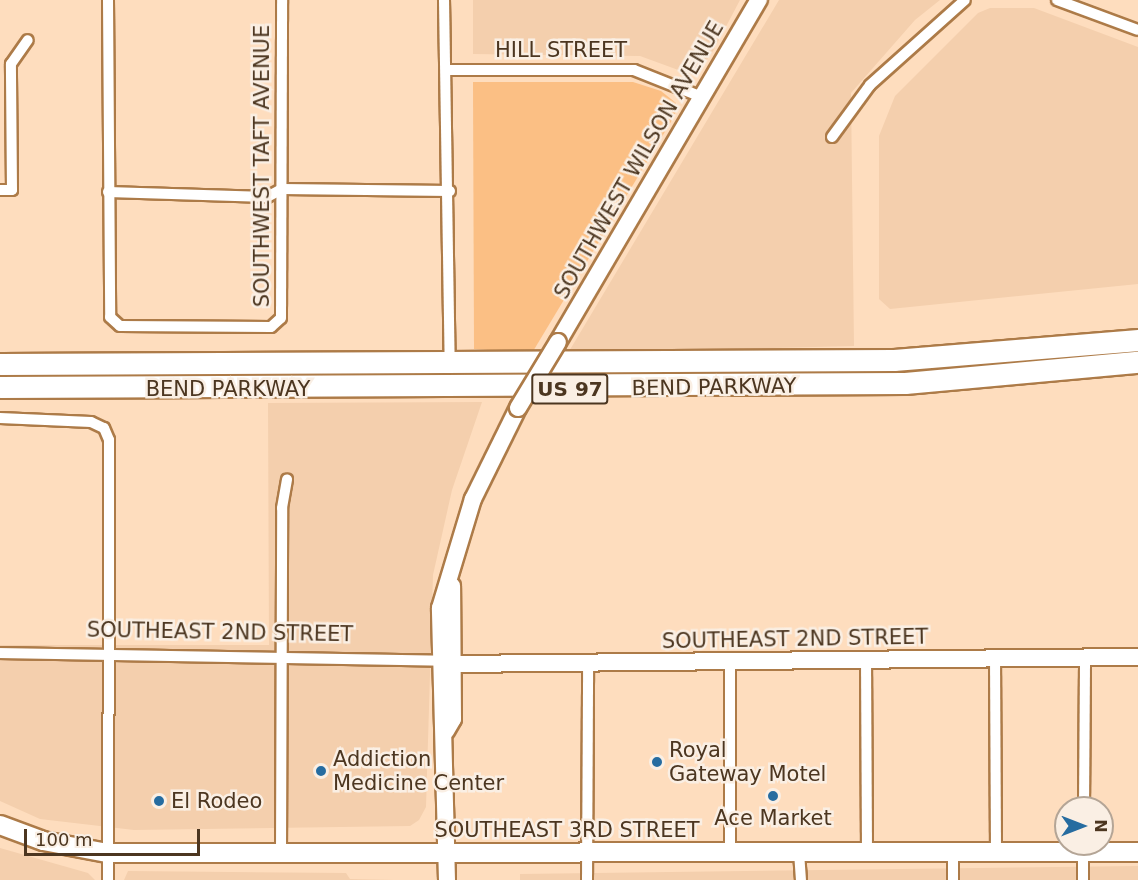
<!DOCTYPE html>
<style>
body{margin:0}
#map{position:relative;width:1138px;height:880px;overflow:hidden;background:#feddbe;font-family:"DejaVu Sans",sans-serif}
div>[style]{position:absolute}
.built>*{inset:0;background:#f4cfad}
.green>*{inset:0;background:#fbbf84}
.roads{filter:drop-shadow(2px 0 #ad7b48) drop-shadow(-2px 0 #ad7b48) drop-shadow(0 2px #ad7b48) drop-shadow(0 -2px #ad7b48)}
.street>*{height:10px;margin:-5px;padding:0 5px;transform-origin:5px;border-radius:5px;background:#fff}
.secondary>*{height:16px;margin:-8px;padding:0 8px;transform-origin:8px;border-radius:8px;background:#fff}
.primary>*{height:18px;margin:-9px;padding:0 9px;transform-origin:9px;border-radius:9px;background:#fff}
.highway>*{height:21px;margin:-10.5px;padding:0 10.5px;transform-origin:10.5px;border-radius:10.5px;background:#fff}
.bridges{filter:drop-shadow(2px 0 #ad7b48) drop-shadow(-2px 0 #ad7b48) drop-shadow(0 2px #ad7b48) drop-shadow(0 -2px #ad7b48)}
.secondary-bridge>*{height:16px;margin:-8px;padding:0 8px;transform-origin:8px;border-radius:8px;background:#fff}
.dots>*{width:16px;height:16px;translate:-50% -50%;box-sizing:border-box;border:3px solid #faefe4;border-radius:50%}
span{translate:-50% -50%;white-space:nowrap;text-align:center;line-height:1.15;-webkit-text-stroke:5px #faefe4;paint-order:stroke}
.shield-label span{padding:2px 4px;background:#faefe4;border:2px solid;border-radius:4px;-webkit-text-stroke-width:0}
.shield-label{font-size:20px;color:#4c3620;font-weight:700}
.street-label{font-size:21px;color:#4c3620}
.poi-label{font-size:21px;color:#4c3620}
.left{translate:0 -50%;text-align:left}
.north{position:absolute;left:1054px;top:796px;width:60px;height:60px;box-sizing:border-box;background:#faefe4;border:2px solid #b4a596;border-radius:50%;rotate:90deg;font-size:16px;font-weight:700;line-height:24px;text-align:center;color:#4c3620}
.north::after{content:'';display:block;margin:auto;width:21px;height:27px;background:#266ca0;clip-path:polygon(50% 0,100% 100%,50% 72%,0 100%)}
.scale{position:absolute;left:24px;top:829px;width:176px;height:27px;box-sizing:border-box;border:3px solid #4c3620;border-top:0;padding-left:8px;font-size:18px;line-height:21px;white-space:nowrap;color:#4c3620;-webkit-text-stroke:4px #faefe4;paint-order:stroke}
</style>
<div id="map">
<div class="built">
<i style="clip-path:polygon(473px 0,740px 0,711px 55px,692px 75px,640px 56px,473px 54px)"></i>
<i style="clip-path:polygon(779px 0,940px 0,915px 20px,851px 93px,854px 346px,568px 353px)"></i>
<i style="clip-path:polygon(990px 8px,1034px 8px,1138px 47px,1138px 284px,890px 309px,879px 299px,879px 136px,895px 96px,978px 13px)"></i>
<i style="clip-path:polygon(482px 402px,452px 490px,433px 575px,426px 807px,419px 820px,410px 826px,134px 830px,40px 819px,0 801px,0 645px,269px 645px,268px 403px)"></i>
<i style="clip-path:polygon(0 848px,88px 873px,95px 880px,0 880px)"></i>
<i style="clip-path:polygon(1138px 866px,1138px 880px,520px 880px,520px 874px)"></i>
<i style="clip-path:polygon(128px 871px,346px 873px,350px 879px,395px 880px,124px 880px)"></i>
</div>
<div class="green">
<i style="clip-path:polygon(473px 82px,633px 82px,661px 91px,676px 103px,675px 115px,532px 353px,474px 349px)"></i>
</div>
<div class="roads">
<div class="street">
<i style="left:108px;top:0;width:317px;rotate:89.6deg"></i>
<i style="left:110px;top:317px;width:13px;rotate:42deg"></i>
<i style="left:120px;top:326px;width:151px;rotate:0.4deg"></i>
<i style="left:271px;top:327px;width:13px;rotate:-42deg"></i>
<i style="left:281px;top:318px;width:318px;rotate:-89.8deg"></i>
<i style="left:444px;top:0;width:365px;rotate:89.1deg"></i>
<i style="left:1057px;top:0;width:86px;rotate:20.3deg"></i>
<i style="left:449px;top:70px;width:185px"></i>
<i style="left:634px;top:70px;width:73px;rotate:21.7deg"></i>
<i style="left:832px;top:137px;width:64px;rotate:-53.8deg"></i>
<i style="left:870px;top:85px;width:127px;rotate:-41.8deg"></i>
<i style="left:0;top:190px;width:12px"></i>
<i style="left:12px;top:190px;width:126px;rotate:-90.5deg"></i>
<i style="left:11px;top:64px;width:29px;rotate:-55deg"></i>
<i style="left:108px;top:192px;width:159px;rotate:1.8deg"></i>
<i style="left:267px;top:197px;width:17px;rotate:-28deg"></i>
<i style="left:282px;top:189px;width:168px;rotate:0.7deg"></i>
<i style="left:0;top:418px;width:91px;rotate:2.5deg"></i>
<i style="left:91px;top:422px;width:14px;rotate:25deg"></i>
<i style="left:104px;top:428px;width:13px;rotate:67deg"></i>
<i style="left:109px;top:440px;width:440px;rotate:90.1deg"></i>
<i style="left:0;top:653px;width:439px;rotate:1deg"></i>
<i style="left:995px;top:657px;width:195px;rotate:89.7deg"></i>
<i style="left:866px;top:658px;width:194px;rotate:89.7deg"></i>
<i style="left:1084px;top:808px;width:150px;rotate:-89.6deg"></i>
<i style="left:281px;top:852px;width:344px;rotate:-89.8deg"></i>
<i style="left:282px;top:508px;width:29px;rotate:-80deg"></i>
<i style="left:730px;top:852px;width:189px;rotate:-90deg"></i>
<i style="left:799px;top:852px;width:28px;rotate:86deg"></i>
<i style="left:587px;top:880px;width:214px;rotate:-89.7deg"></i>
<i style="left:953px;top:880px;width:28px;rotate:-90deg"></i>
<i style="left:1083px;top:880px;width:33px;rotate:-90deg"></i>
</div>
<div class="secondary">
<i style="left:558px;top:342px;width:397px;rotate:-59.6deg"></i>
<i style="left:453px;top:664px;width:685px;rotate:-0.59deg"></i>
<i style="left:446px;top:731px;width:14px;rotate:-60deg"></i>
<i style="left:453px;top:719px;width:133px;rotate:-90.4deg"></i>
<i style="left:447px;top:880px;width:272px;rotate:-91.5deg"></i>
<i style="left:440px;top:608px;width:114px;rotate:-73.2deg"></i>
<i style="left:473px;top:499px;width:102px;rotate:-63.7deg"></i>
</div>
<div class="primary">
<i style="left:0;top:825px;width:46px;rotate:20.4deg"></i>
<i style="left:43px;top:841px;width:66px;rotate:10.5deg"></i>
<i style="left:108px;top:853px;width:1030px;rotate:-0.06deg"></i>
</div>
<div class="highway">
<i style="left:0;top:364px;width:894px;rotate:-0.26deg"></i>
<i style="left:894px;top:360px;width:245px;rotate:-4.7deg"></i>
<i style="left:0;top:387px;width:905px;rotate:-0.25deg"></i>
<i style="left:905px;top:383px;width:234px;rotate:-5.2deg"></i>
</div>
</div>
<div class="bridges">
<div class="secondary-bridge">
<i style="left:518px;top:408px;width:77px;rotate:-58.8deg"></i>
</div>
</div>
<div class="dots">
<i style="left:657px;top:762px;background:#266ca0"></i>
<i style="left:321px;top:771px;background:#266ca0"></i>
<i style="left:773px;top:796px;background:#266ca0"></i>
<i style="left:159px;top:801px;background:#266ca0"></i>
</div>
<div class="shield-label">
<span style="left:570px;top:389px">US 97</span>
</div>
<div class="street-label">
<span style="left:561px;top:50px">HILL STREET</span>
<span style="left:639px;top:160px;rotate:-60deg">SOUTHWEST WILSON AVENUE</span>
<span style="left:262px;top:166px;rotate:-90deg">SOUTHWEST TAFT AVENUE</span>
<span style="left:714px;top:387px;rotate:-1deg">BEND PARKWAY</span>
<span style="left:228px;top:389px">BEND PARKWAY</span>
<span style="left:220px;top:632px;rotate:1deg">SOUTHEAST 2ND STREET</span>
<span style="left:795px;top:639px;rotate:-1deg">SOUTHEAST 2ND STREET</span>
<span style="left:567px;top:830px">SOUTHEAST 3RD STREET</span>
</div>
<div class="poi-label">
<span class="left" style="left:669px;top:762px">Royal<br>Gateway Motel</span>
<span class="left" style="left:333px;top:771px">Addiction<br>Medicine Center</span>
<span class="left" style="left:171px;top:801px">El Rodeo</span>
<span style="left:773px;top:818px">Ace Market</span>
</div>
<div class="north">N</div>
<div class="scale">100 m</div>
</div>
